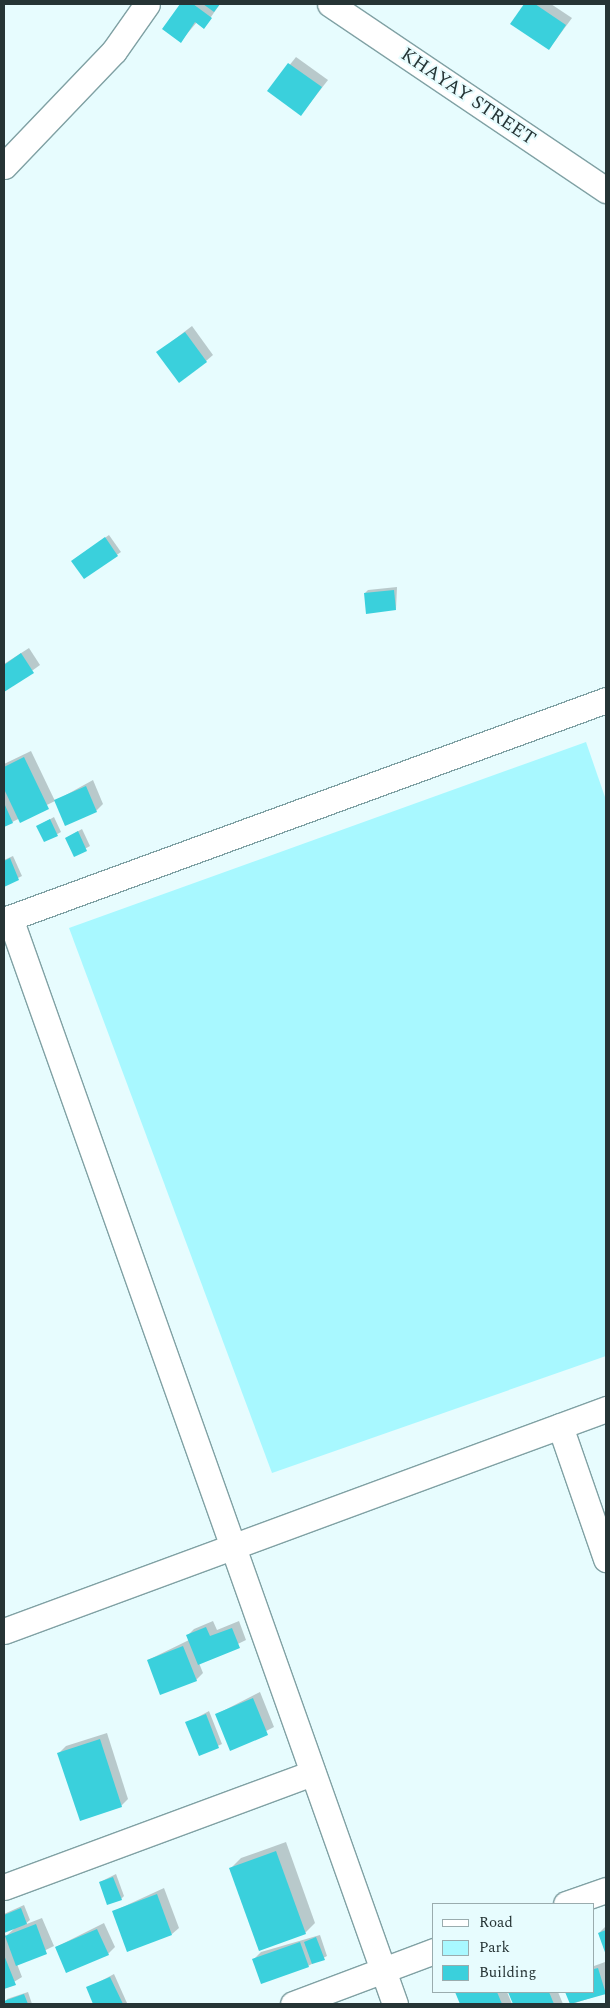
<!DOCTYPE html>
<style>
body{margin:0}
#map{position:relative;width:610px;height:2008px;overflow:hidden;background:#e7fcfe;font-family:Spectral,serif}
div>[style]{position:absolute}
.green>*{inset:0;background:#a8f8ff}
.shadow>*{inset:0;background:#0003}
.building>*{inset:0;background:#3ad0dc}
.roads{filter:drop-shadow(1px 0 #80a1a4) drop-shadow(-1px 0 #80a1a4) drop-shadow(0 1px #80a1a4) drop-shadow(0 -1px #80a1a4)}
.minor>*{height:25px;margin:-12.5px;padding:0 12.5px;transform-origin:12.5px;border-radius:12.5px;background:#fff}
span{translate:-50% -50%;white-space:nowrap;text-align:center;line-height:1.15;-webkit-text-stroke:4px #e7fcfe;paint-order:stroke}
.street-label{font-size:19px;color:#263435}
.frame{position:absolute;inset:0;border:5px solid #263435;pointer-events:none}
.legend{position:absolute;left:432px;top:1903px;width:162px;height:90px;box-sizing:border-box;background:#e7fcfe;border:1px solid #9aacae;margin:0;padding:6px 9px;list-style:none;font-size:15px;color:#263435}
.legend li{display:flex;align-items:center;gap:10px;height:25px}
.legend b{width:25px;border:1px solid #9aacae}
</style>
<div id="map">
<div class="green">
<i style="clip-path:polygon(586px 742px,606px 800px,606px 1356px,272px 1473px,69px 928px)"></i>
</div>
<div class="shadow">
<i style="clip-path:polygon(182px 4px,220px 4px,204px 27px,197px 22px,181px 41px,164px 28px)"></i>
<i style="clip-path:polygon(525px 4px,551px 4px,572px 18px,549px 49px,512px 23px)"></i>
<i style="clip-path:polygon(296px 57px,328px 80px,307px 107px,269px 91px)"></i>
<i style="clip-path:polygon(192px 326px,213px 355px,206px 361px,158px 352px)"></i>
<i style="clip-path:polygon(109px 535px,121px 552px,84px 577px,76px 558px)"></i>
<i style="clip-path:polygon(397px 587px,396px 609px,365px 593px,368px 590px)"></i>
<i style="clip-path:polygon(29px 648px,40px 665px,4px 691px,4px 664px)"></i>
<i style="clip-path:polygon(31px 751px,55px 801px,4px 826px,4px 764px)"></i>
<i style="clip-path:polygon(93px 780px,103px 804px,96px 811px,55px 801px)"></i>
<i style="clip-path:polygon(54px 817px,61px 832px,45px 841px,38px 826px)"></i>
<i style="clip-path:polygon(82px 829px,90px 846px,74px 855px,66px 838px)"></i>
<i style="clip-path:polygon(13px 856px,22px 876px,4px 885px,4px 860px)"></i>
<i style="clip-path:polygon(213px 1621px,217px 1630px,239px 1621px,246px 1640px,199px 1663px,203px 1673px,196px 1680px,148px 1660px,189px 1640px,187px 1636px,194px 1629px)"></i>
<i style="clip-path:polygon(260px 1692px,274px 1727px,231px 1749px,217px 1714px)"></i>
<i style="clip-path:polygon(209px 1711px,222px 1744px,200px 1754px,187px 1723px)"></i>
<i style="clip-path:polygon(107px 1733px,128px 1799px,121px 1806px,59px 1753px,66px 1746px)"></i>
<i style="clip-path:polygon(286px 1842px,315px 1923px,305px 1933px,231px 1868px,241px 1858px)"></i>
<i style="clip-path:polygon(116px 1874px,124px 1896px,121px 1899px,100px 1882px)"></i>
<i style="clip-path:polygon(164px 1888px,179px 1928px,172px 1934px,114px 1911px)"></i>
<i style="clip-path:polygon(evenodd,24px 1905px,30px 1920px,24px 1925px,42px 1918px,54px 1946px,17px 1964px,22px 1977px,4px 1988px,4px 1914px,24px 1905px,15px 1928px,6px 1936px,4px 1932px,15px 1928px)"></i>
<i style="clip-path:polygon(104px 1923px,115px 1947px,108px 1954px,56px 1947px)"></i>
<i style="clip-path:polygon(606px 1926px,606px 1951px,599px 1933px)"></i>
<i style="clip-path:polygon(320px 1935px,327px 1956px,308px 1966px,254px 1959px,261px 1952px)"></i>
<i style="clip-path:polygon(605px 1962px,606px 1993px,572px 2004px,567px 1992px,594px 1992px,594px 1966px)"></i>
<i style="clip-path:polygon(114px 1974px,127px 2003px,95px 2004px,88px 1988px)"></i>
<i style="clip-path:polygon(28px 1992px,32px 2004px,5px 2004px,7px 1999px)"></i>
<i style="clip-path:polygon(456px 1992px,507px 1992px,512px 2004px,461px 2004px)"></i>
<i style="clip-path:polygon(510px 1992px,558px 1992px,563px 2004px,515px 2004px)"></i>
</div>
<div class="building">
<i style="clip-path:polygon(180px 4px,193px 4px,212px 18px,204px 29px,195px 22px,181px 43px,162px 29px)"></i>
<i style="clip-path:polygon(203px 4px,220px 4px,214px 12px)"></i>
<i style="clip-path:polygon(524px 4px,535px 4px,566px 25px,549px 50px,510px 24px)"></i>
<i style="clip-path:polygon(288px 63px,322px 87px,301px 116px,267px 91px)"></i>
<i style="clip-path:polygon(185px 332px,207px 362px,179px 383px,156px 352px)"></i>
<i style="clip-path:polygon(105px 537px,118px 556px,84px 579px,71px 561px)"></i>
<i style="clip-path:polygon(394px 590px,396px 610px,366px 614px,364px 593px)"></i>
<i style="clip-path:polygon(21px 653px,34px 673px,4px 692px,4px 665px)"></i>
<i style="clip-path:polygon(24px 757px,49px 809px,20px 823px,4px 789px,4px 767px)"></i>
<i style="clip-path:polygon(86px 786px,97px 812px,65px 826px,54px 800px)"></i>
<i style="clip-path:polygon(4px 803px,13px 823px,4px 827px)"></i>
<i style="clip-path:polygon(50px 819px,58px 836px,44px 842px,36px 826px)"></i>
<i style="clip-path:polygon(78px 831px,87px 851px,74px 857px,65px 838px)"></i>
<i style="clip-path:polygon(10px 858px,19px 880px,4px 887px,4px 861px)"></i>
<i style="clip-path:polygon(206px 1627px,210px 1636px,232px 1628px,240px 1648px,198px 1665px,186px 1635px)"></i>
<i style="clip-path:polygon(183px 1646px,197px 1681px,160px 1695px,147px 1660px)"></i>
<i style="clip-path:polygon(253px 1698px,268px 1735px,230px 1751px,215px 1714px)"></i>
<i style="clip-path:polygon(206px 1714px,219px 1748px,199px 1756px,185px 1722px)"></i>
<i style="clip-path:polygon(100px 1739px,122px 1807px,80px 1821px,57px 1753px)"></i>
<i style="clip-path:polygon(276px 1851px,306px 1934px,259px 1951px,229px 1868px)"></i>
<i style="clip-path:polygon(113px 1877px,122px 1900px,107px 1905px,99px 1882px)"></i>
<i style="clip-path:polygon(157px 1894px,172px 1935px,127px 1952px,112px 1911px)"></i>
<i style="clip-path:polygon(21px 1908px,27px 1924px,4px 1933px,4px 1915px)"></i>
<i style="clip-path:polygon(36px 1924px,47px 1954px,16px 1966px,5px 1936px)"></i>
<i style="clip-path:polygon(97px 1929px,109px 1955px,66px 1973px,55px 1947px)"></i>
<i style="clip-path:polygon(606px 1930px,606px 1955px,598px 1933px)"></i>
<i style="clip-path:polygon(316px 1937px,325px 1960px,312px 1964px,304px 1942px)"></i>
<i style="clip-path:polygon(300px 1942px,309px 1967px,261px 1984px,252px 1959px)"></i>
<i style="clip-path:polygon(4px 1955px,16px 1985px,4px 1989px)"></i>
<i style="clip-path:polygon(598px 1968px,606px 1994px,570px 2004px,565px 1992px,594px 1992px,594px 1969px)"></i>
<i style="clip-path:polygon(110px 1977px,123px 2004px,93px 2004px,86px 1987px)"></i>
<i style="clip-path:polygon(455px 1992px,497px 1992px,502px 2004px,460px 2004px)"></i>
<i style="clip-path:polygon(508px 1992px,549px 1992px,554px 2004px,513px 2004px)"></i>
<i style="clip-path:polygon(24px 1994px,28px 2004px,4px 2004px,4px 2001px)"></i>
</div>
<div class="roads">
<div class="minor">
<i style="left:330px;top:4px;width:333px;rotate:34deg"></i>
<i style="left:4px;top:166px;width:159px;rotate:-46.3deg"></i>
<i style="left:114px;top:51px;width:57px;rotate:-54.9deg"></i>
<i style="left:10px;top:918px;width:1152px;rotate:70.48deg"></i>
<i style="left:4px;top:920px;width:641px;rotate:-20.07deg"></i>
<i style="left:560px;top:1426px;width:141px;rotate:70.9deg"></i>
<i style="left:4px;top:1631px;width:642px;rotate:-20.24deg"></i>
<i style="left:4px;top:1887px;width:329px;rotate:-20.3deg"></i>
<i style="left:566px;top:1904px;width:42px;rotate:-19.3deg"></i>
<i style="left:293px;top:2004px;width:151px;rotate:-20.6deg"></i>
</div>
</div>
<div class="street-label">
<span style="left:468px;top:97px;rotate:34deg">KHAYAY STREET</span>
</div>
<div class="frame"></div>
<ul class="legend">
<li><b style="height:6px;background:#fff"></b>Road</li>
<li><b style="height:14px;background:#a8f8ff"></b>Park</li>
<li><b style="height:14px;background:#3ad0dc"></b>Building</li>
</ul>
</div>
